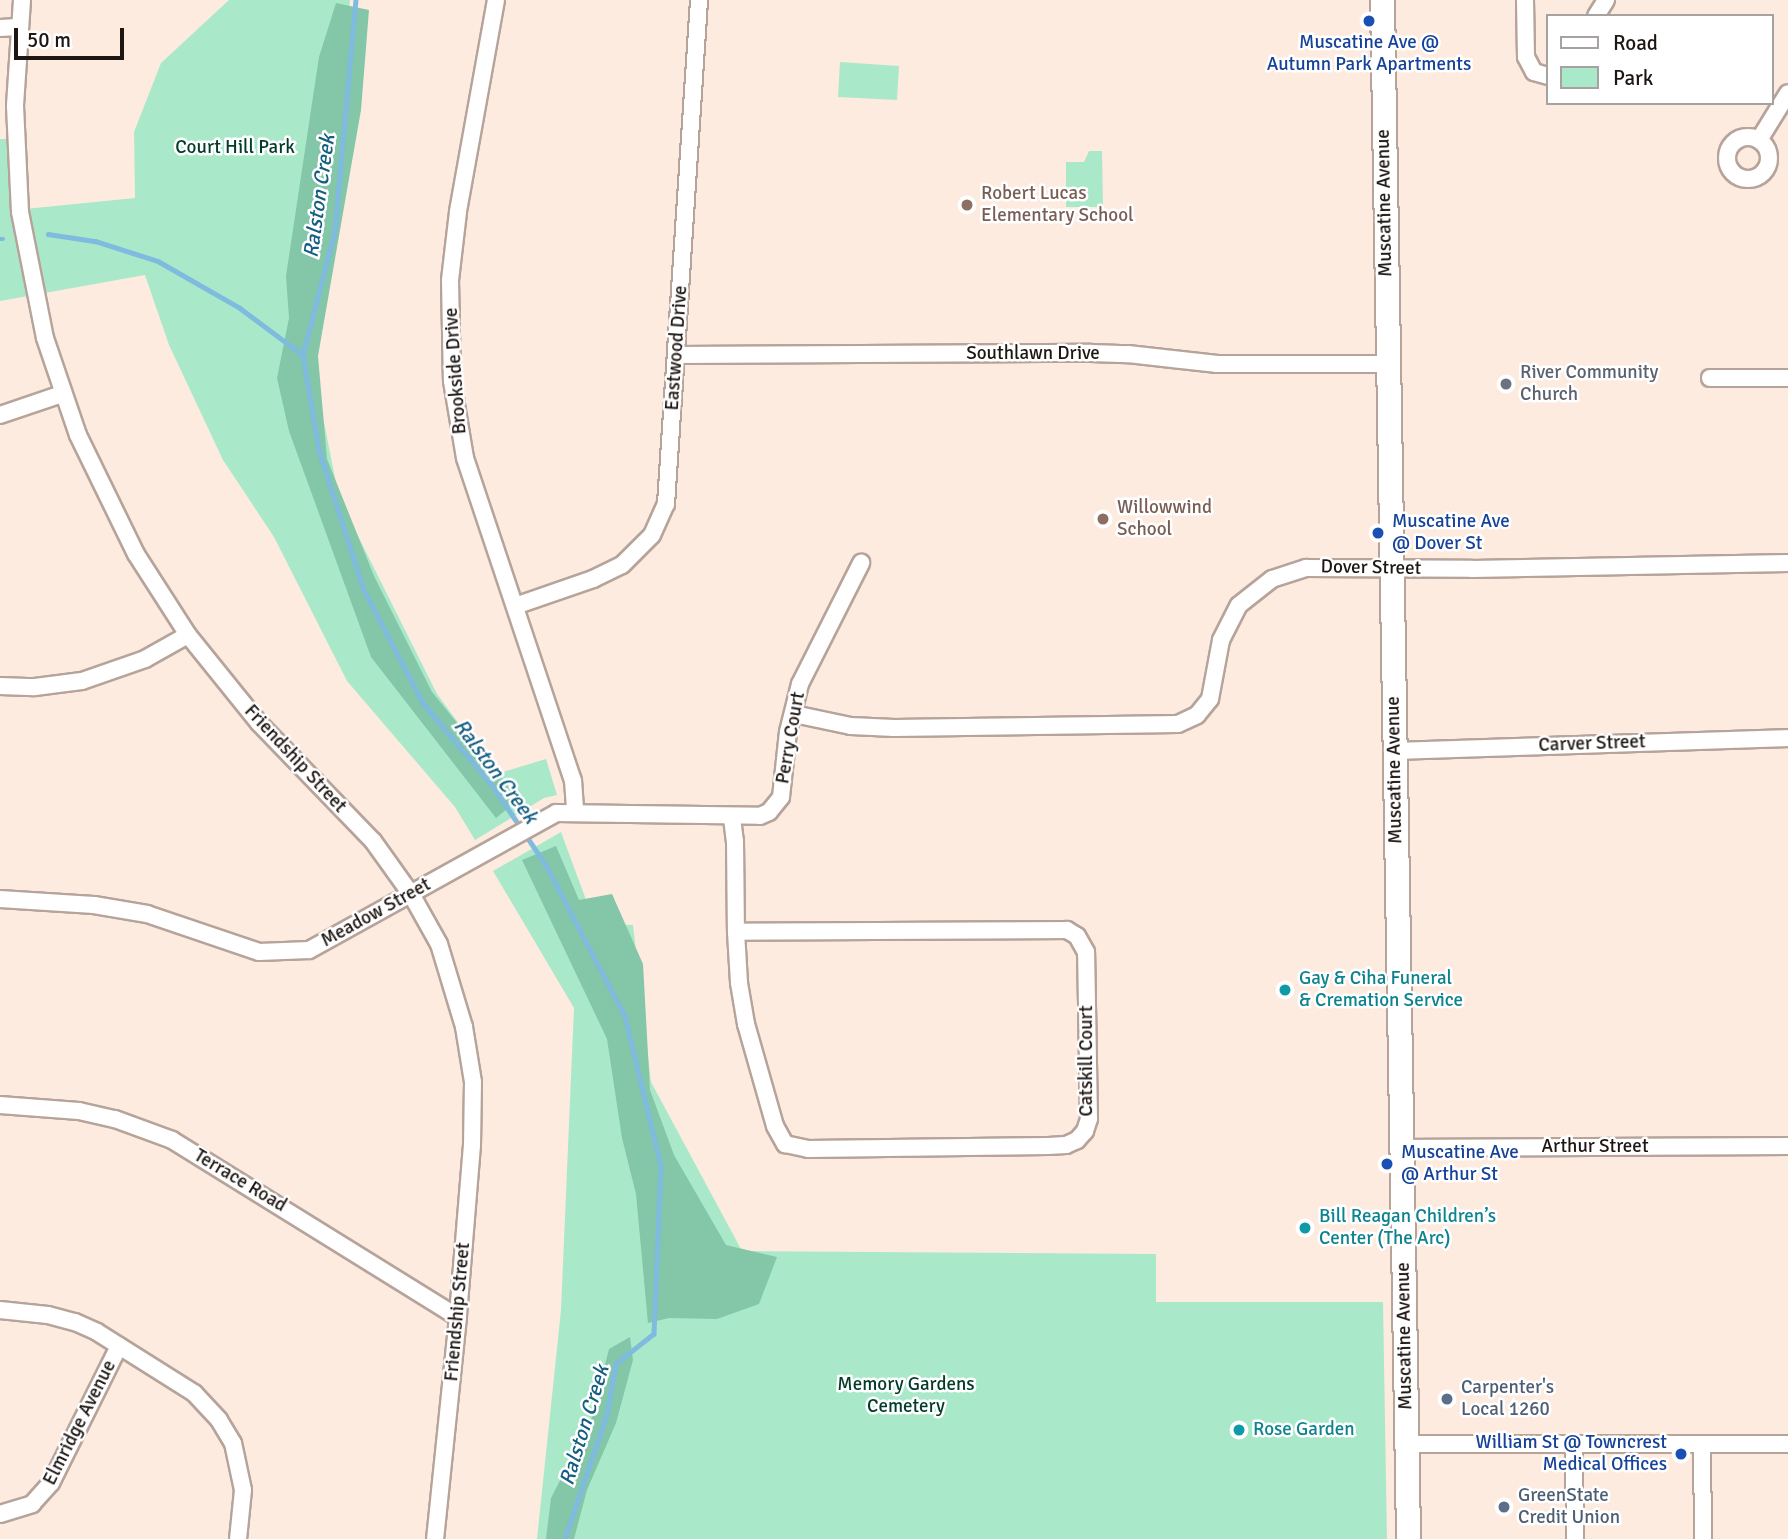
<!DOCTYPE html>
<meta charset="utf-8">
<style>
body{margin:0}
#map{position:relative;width:1788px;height:1539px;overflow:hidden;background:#fdebe0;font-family:Signika,sans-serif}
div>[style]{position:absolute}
.green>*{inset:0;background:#aae8ca}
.forest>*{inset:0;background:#84c6a8}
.stream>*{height:4.5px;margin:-2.25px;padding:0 2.25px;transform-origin:2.25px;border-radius:2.25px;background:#7ebbde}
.roads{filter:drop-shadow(2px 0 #b6a49b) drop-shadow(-2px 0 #b6a49b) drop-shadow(0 2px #b6a49b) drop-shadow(0 -2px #b6a49b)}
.street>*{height:16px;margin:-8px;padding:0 8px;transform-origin:8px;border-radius:8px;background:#fff}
.street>.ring{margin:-8px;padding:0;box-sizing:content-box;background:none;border:16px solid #fff;border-radius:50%}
.secondary>*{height:23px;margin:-11.5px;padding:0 11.5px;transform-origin:11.5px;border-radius:11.5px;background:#fff}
.dots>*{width:19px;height:19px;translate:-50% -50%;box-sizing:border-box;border:4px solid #fff;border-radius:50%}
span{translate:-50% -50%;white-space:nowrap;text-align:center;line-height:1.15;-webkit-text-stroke:5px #fff;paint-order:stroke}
.transit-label{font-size:19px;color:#164399}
.left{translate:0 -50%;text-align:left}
.right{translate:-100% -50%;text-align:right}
.park-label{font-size:19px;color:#013c28}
.education-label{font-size:19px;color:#785e54}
.street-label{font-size:19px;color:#1d1613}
.worship-label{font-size:19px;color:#5b616d}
.culture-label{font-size:19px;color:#0d838f}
.service-label{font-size:19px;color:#4e5e75}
.water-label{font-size:21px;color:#145e81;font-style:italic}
.legend{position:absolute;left:1546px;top:14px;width:228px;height:91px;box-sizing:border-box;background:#fff;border:2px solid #a5a2a1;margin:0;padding:9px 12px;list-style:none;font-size:21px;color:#1d1613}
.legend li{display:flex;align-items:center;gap:14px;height:35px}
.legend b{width:35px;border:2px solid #a5a2a1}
.scale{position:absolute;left:14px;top:28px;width:110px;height:32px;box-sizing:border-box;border:4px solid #1d1613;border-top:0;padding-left:9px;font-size:21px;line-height:24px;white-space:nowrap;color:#1d1613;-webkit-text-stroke:5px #fff;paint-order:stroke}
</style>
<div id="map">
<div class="green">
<i style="clip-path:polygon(229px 0,350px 0,311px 357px,339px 498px,437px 694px,496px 774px,546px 759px,557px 795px,544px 798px,475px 840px,455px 807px,347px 681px,274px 537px,223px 460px,169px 345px,145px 275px,0 301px,0 139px,8px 139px,15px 210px,135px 198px,134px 132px,161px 63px)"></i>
<i style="clip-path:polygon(840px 62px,899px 66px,897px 100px,838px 97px)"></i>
<i style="clip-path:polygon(1089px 151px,1102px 151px,1103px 207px,1066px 207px,1066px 162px,1084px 162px)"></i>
<i style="clip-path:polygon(561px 832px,595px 924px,633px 925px,651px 1082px,742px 1251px,1156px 1254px,1156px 1302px,1383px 1302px,1387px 1539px,537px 1539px,561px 1310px,574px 1008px,493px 871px)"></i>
</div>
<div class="forest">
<i style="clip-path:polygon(336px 3px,369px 10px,361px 110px,318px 356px,327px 459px,374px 576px,432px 692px,519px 799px,496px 818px,371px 657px,289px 431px,277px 378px,289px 318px,286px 276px,319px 57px)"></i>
<i style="clip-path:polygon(556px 846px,579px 900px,612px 894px,643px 964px,650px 1090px,674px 1155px,726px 1245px,777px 1257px,759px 1304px,717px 1319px,669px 1318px,648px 1323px,636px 1194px,622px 1138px,607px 1039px,522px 860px)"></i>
<i style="clip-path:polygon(630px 1337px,633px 1360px,616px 1423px,587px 1490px,574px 1539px,546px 1539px,551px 1498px,591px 1420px,609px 1349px)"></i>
</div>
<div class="stream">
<i style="left:356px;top:0;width:233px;rotate:95.2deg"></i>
<i style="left:335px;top:232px;width:127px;rotate:104.6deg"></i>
<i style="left:303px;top:355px;width:96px;rotate:80.4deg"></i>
<i style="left:319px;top:450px;width:147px;rotate:72.2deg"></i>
<i style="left:364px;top:590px;width:127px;rotate:62.4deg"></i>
<i style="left:423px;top:703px;width:107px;rotate:49.9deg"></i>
<i style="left:492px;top:785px;width:97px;rotate:56deg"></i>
<i style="left:546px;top:865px;width:170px;rotate:62.4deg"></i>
<i style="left:625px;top:1016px;width:154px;rotate:76.5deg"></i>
<i style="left:661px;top:1166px;width:168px;rotate:92.4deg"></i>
<i style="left:654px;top:1334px;width:48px;rotate:141.7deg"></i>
<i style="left:616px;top:1364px;width:52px;rotate:100deg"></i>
<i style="left:607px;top:1415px;width:131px;rotate:108.7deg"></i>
<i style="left:48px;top:234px;width:48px;rotate:8.5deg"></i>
<i style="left:95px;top:241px;width:66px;rotate:17.6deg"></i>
<i style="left:158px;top:261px;width:95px;rotate:29.8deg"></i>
<i style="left:240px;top:308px;width:79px;rotate:36.7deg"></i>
<i style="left:0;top:239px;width:3px"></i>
</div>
<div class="roads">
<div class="street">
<i style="left:22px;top:0;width:106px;rotate:93.8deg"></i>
<i style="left:15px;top:106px;width:106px;rotate:87.3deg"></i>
<i style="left:20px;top:212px;width:128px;rotate:78.8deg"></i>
<i style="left:45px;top:338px;width:102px;rotate:71.2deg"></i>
<i style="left:78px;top:435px;width:132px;rotate:64deg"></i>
<i style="left:136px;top:554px;width:96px;rotate:57.3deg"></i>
<i style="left:188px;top:635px;width:113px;rotate:51.1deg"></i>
<i style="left:259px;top:723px;width:164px;rotate:46deg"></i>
<i style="left:373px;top:841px;width:65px;rotate:54.4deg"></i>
<i style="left:411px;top:894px;width:57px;rotate:60.8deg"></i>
<i style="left:439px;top:944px;width:87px;rotate:73.2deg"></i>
<i style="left:464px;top:1027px;width:56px;rotate:80.7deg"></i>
<i style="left:473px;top:1082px;width:63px;rotate:90.9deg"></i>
<i style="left:472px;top:1145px;width:173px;rotate:94.7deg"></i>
<i style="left:458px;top:1317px;width:223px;rotate:95.9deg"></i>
<i style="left:496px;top:0;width:215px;rotate:100.2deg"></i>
<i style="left:458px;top:212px;width:68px;rotate:96.7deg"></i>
<i style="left:450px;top:280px;width:101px;rotate:88.9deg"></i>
<i style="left:452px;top:381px;width:78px;rotate:80.4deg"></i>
<i style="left:465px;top:458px;width:340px;rotate:71.5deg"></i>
<i style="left:573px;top:780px;width:32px;rotate:86deg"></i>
<i style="left:1525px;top:0;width:57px;rotate:89deg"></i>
<i style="left:1526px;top:57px;width:17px;rotate:62deg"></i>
<i style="left:1534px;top:72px;width:15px;rotate:16deg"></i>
<i style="left:1596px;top:16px;width:19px;rotate:-58deg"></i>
<i style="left:0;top:28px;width:18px;rotate:-3deg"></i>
<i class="ring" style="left:1727px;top:137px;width:26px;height:26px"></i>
<i style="left:1759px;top:140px;width:55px;rotate:-58.3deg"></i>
<i style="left:677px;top:355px;width:414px;rotate:-0.3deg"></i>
<i style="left:1091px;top:353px;width:37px;rotate:2deg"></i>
<i style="left:1128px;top:354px;width:90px;rotate:6.4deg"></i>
<i style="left:1217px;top:364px;width:171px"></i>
<i style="left:1710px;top:378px;width:78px"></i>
<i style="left:0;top:415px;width:65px;rotate:-18.7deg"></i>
<i style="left:515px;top:606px;width:83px;rotate:-19.1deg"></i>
<i style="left:593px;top:579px;width:32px;rotate:-26deg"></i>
<i style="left:622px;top:565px;width:42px;rotate:-45deg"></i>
<i style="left:652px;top:535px;width:34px;rotate:-66deg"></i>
<i style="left:666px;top:504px;width:505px;rotate:-86.25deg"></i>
<i style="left:0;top:686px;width:35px;rotate:2deg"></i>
<i style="left:35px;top:687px;width:47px;rotate:-7.3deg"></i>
<i style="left:82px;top:681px;width:67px;rotate:-19.2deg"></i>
<i style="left:145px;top:659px;width:49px;rotate:-29.2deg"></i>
<i style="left:794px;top:714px;width:58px;rotate:11.9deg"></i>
<i style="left:851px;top:726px;width:43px;rotate:2.7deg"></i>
<i style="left:894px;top:728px;width:284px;rotate:-0.8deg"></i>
<i style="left:1178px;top:724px;width:21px;rotate:-25deg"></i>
<i style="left:1197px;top:715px;width:21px;rotate:-51deg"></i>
<i style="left:1210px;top:699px;width:60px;rotate:-79.4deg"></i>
<i style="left:1221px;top:640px;width:39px;rotate:-63deg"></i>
<i style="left:1239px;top:605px;width:42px;rotate:-38.2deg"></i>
<i style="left:1272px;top:579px;width:36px;rotate:-18deg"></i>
<i style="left:1306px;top:568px;width:166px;rotate:0.3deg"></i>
<i style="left:1472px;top:569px;width:316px;rotate:-1.1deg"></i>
<i style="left:1395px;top:751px;width:393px;rotate:-1.9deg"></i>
<i style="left:732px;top:818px;width:23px;rotate:83deg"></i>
<i style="left:735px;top:841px;width:91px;rotate:89.4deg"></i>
<i style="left:736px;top:932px;width:51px;rotate:86.6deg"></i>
<i style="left:739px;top:983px;width:42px;rotate:80.3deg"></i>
<i style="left:746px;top:1024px;width:106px;rotate:74.1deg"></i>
<i style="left:775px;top:1126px;width:21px;rotate:61deg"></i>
<i style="left:785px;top:1144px;width:24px;rotate:12deg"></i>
<i style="left:808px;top:1149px;width:240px;rotate:-0.7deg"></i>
<i style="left:1048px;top:1146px;width:18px;rotate:-3deg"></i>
<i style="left:1066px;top:1145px;width:12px;rotate:-24deg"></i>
<i style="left:1077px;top:1140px;width:12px;rotate:-48deg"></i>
<i style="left:1085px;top:1131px;width:13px;rotate:-72deg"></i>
<i style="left:1089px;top:1119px;width:167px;rotate:-91deg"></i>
<i style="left:1086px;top:952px;width:18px;rotate:-119deg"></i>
<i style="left:1077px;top:936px;width:12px;rotate:-149deg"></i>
<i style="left:1067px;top:930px;width:331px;rotate:179.7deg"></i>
<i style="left:0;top:899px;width:94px;rotate:3.7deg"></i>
<i style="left:94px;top:905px;width:54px;rotate:9.6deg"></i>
<i style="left:147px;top:914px;width:118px;rotate:18.7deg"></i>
<i style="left:259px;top:952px;width:50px;rotate:-2.3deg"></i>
<i style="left:309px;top:950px;width:282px;rotate:-29deg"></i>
<i style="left:556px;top:813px;width:204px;rotate:0.8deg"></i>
<i style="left:760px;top:816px;width:10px;rotate:-24deg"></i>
<i style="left:769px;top:812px;width:19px;rotate:-51deg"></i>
<i style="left:781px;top:797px;width:65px;rotate:-83.9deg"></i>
<i style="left:788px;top:732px;width:49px;rotate:-76deg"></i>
<i style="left:800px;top:684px;width:136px;rotate:-63.2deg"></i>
<i style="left:0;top:1105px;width:79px;rotate:4.3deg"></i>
<i style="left:79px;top:1111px;width:37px;rotate:13deg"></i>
<i style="left:115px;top:1119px;width:61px;rotate:20.2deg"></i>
<i style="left:172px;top:1140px;width:336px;rotate:31.8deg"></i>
<i style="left:1401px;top:1148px;width:387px;rotate:-0.3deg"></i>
<i style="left:0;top:1310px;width:48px;rotate:5.9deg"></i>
<i style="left:48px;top:1315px;width:28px;rotate:15deg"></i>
<i style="left:75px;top:1322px;width:24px;rotate:24deg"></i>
<i style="left:97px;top:1332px;width:115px;rotate:32.2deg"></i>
<i style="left:194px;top:1393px;width:37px;rotate:47deg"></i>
<i style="left:219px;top:1420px;width:27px;rotate:59deg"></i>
<i style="left:233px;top:1443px;width:48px;rotate:78deg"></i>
<i style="left:243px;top:1490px;width:49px;rotate:95.8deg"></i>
<i style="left:1407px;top:1444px;width:381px"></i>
<i style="left:1574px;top:1444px;width:95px;rotate:89.4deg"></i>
<i style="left:1702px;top:1444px;width:95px;rotate:89.4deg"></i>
<i style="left:0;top:1514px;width:34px;rotate:-17deg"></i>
<i style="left:32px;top:1504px;width:28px;rotate:-48deg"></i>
<i style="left:51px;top:1483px;width:153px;rotate:-63.6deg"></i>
</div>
<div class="secondary">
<i style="left:1382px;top:0;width:1539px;rotate:89.03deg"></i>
</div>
</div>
<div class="dots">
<i style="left:1369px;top:21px;background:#1a4fb4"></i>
<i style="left:967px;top:205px;background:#8d6e63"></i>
<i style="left:1506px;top:384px;background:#6b7280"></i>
<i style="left:1103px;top:519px;background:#8d6e63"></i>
<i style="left:1378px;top:533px;background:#1a4fb4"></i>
<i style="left:1285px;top:990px;background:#0f9aa8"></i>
<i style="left:1387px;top:1164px;background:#1a4fb4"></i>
<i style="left:1305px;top:1228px;background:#0f9aa8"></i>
<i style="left:1447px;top:1399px;background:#5c6f8a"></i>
<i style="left:1239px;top:1430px;background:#0f9aa8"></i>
<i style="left:1681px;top:1454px;background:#1a4fb4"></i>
<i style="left:1504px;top:1507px;background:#5c6f8a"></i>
</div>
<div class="transit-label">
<span style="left:1369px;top:54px">Muscatine Ave @<br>Autumn Park Apartments</span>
<span class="left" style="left:1392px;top:533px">Muscatine Ave<br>@ Dover St</span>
<span class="left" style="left:1401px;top:1164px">Muscatine Ave<br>@ Arthur St</span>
<span class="right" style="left:1667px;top:1454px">William St @ Towncrest<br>Medical Offices</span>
</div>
<div class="park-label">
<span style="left:235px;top:148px">Court Hill Park</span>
<span style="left:906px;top:1396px">Memory Gardens<br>Cemetery</span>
</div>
<div class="education-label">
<span class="left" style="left:981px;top:205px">Robert Lucas<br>Elementary School</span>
<span class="left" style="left:1117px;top:519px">Willowwind<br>School</span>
</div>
<div class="street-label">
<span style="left:1385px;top:203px;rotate:-91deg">Muscatine Avenue</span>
<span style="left:677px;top:348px;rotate:-86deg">Eastwood Drive</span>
<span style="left:1033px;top:354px">Southlawn Drive</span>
<span style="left:456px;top:371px;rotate:-94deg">Brookside Drive</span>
<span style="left:1371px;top:568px;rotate:1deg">Dover Street</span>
<span style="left:791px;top:738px;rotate:-80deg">Perry Court</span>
<span style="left:1592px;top:744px;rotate:-2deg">Carver Street</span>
<span style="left:295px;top:759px;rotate:47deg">Friendship Street</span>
<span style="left:1395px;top:770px;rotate:-91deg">Muscatine Avenue</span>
<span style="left:376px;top:913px;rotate:-29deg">Meadow Street</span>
<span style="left:1087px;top:1061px;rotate:-90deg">Catskill Court</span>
<span style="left:1595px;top:1147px">Arthur Street</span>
<span style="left:240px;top:1181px;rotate:31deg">Terrace Road</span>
<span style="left:458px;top:1312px;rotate:-85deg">Friendship Street</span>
<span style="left:1405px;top:1336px;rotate:-91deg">Muscatine Avenue</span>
<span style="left:80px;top:1423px;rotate:-63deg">Elmridge Avenue</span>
</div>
<div class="worship-label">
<span class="left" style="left:1520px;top:384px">River Community<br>Church</span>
</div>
<div class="culture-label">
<span class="left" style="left:1299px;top:990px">Gay &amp; Ciha Funeral<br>&amp; Cremation Service</span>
<span class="left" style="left:1319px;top:1228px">Bill Reagan Children’s<br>Center (The Arc)</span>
<span class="left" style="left:1253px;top:1430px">Rose Garden</span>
</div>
<div class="service-label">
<span class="left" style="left:1461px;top:1399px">Carpenter's<br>Local 1260</span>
<span class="left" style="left:1518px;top:1507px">GreenState<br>Credit Union</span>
</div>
<div class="water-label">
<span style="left:319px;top:196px;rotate:-82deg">Ralston Creek</span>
<span style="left:496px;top:771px;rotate:53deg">Ralston Creek</span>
<span style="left:584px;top:1425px;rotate:-73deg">Ralston Creek</span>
</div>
<ul class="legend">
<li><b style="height:9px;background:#fff"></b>Road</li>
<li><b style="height:19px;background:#aae8ca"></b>Park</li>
</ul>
<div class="scale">50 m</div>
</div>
